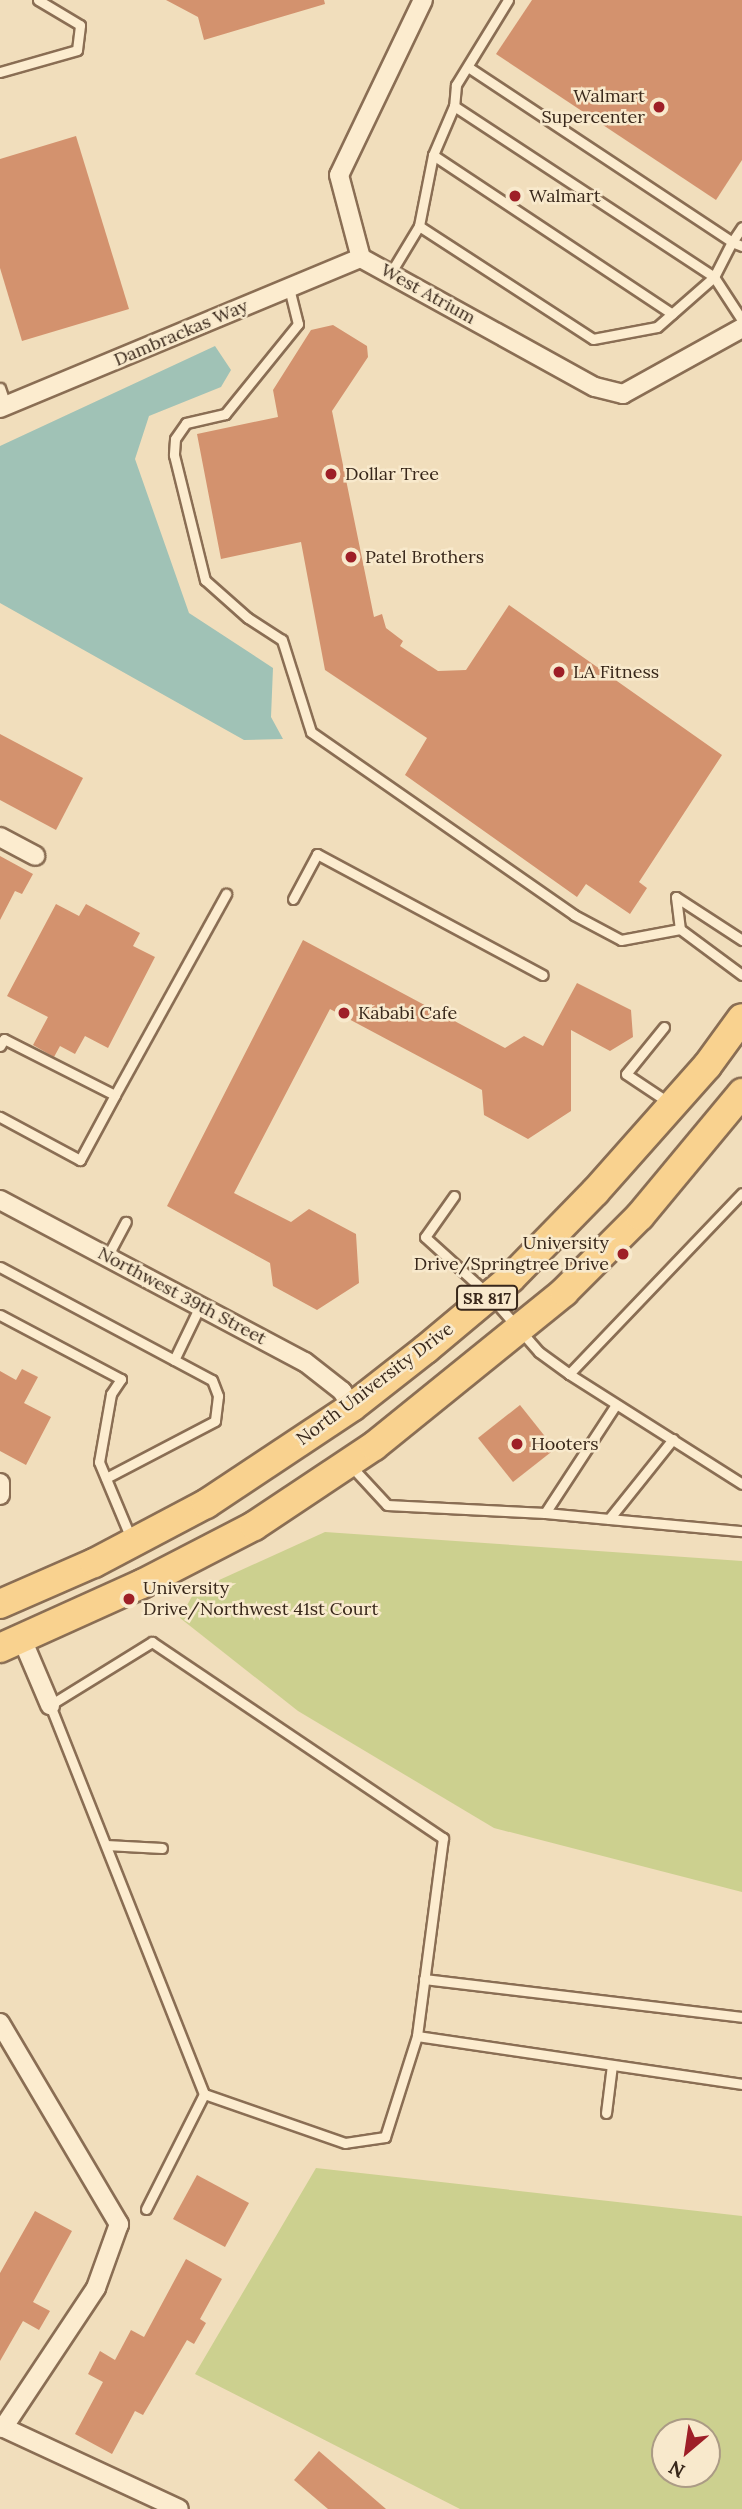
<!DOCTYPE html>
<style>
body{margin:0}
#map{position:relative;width:742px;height:2509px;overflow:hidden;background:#f1debc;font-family:Lora,serif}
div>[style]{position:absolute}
.green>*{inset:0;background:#ccd08f}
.water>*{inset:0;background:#a0c2b6}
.building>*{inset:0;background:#d3926e}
.roads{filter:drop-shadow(2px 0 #8a6e54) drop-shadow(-2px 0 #8a6e54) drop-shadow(0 2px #8a6e54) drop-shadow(0 -2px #8a6e54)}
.service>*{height:9px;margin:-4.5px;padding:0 4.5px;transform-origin:4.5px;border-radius:4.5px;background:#fceccf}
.minor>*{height:18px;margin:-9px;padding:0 9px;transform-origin:9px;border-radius:9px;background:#fceccf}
.primary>*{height:28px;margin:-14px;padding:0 14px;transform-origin:14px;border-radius:14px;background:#f9d28f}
.dots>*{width:19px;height:19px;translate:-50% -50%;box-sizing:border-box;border:4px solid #f8e9cc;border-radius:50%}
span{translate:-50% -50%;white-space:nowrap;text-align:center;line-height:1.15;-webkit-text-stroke:5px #f8e9cc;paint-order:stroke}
.shield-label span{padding:2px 5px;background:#f8e9cc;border:2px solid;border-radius:5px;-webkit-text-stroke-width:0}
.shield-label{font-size:16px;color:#38271a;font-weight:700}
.poi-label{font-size:18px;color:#38271a}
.right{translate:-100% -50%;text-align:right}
.left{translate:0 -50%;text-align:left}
.street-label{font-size:18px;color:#38271a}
.north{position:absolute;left:651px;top:2418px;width:70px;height:70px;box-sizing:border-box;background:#f8e9cc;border:2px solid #ab9b85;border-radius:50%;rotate:209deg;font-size:19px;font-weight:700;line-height:28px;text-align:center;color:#38271a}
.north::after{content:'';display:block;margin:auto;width:24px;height:32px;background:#9e1f27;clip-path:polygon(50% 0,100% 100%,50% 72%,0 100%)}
</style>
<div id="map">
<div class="green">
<i style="clip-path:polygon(325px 1532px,742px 1561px,742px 1892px,494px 1828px,298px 1711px,180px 1618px,195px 1591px)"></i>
<i style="clip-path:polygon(evenodd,316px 2168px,742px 2216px,742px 2509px,460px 2509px,195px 2374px,316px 2168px,707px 2432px,707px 2474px,665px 2474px,665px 2432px,707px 2432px)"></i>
</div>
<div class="water">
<i style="clip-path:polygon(215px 346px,231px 370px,221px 387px,149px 416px,135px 459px,189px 613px,273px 668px,271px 717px,283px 739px,244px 740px,0 603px,0 446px)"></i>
</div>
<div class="building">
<i style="clip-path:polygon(166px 0,324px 0,325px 4px,204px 40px,198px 17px)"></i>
<i style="clip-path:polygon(532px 0,742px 0,742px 160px,716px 200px,496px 54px)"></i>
<i style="clip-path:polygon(76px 136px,129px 309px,22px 341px,0 268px,0 159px)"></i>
<i style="clip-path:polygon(333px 325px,367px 346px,368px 357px,332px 411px,374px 617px,382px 614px,386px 628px,403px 641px,400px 646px,438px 671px,466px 670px,509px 605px,722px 755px,639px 882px,647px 888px,630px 914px,586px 884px,577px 897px,405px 775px,427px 738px,325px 670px,301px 542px,221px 559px,197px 434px,278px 417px,273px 390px,311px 330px)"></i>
<i style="clip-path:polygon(0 734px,83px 778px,56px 830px,0 800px)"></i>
<i style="clip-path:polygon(0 856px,33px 874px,22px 894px,15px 891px,0 920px)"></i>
<i style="clip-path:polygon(56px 904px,79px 916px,86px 904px,140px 933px,133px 946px,155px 957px,108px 1048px,85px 1036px,75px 1054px,60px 1046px,54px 1057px,33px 1045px,48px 1017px,7px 996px)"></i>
<i style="clip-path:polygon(303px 940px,505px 1048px,524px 1036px,543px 1046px,577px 983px,631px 1010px,633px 1037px,610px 1051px,571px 1030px,571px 1111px,528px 1139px,484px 1115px,482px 1090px,330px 1009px,234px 1193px,291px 1222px,309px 1209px,356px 1234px,359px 1283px,317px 1310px,273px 1286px,270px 1263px,167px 1206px)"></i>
<i style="clip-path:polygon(22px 1369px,38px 1377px,24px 1403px,51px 1417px,26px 1465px,0 1451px,0 1371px,16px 1380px)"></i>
<i style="clip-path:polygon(520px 1405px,555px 1449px,513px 1482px,478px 1438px)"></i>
<i style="clip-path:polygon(197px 2175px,249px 2203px,225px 2247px,173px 2219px)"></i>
<i style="clip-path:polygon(35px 2211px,72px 2231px,33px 2302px,50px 2311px,39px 2330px,23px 2321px,0 2361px,0 2273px)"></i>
<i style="clip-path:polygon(186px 2259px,222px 2279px,200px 2319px,206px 2323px,194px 2344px,187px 2340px,143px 2415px,135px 2411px,112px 2454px,75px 2434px,103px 2382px,88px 2374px,100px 2351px,115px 2360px,131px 2330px,144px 2337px)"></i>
<i style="clip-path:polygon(319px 2451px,386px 2509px,328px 2509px,294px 2480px)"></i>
</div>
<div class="roads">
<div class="service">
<i style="left:508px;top:0;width:100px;rotate:121.5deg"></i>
<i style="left:456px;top:85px;width:21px;rotate:95deg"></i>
<i style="left:454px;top:106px;width:53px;rotate:113.2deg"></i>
<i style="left:433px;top:155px;width:72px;rotate:101.2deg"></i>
<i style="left:419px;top:226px;width:207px;rotate:33deg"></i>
<i style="left:593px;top:339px;width:65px;rotate:-10.6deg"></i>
<i style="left:657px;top:327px;width:76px;rotate:-41.3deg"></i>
<i style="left:714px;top:277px;width:51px;rotate:56.9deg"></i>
<i style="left:468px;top:67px;width:317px;rotate:33.5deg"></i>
<i style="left:732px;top:242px;width:18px;rotate:-56deg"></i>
<i style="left:0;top:72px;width:80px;rotate:-15.9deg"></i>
<i style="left:77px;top:50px;width:25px;rotate:-83deg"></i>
<i style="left:80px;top:25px;width:49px;rotate:-149.2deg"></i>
<i style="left:454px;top:106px;width:311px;rotate:33.3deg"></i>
<i style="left:714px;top:277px;width:39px;rotate:-63deg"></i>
<i style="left:732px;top:242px;width:11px;rotate:22deg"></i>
<i style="left:433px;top:155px;width:287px;rotate:33.6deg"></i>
<i style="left:390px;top:274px;width:56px;rotate:-58.9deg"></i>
<i style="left:289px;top:288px;width:37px;rotate:76deg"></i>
<i style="left:298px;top:324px;width:116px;rotate:129deg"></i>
<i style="left:225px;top:414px;width:40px;rotate:167deg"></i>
<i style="left:186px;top:423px;width:19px;rotate:125deg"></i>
<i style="left:175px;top:439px;width:16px;rotate:94deg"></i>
<i style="left:174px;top:455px;width:129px;rotate:76.1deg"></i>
<i style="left:205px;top:580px;width:57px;rotate:41.5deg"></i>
<i style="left:248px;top:618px;width:40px;rotate:32.9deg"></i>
<i style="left:282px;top:640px;width:96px;rotate:72.5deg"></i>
<i style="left:311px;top:732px;width:320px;rotate:34.8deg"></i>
<i style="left:574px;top:915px;width:53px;rotate:28deg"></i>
<i style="left:621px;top:940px;width:60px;rotate:-10.6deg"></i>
<i style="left:0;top:388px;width:18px;rotate:71deg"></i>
<i style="left:676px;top:897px;width:32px;rotate:83deg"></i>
<i style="left:680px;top:929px;width:77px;rotate:36.6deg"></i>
<i style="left:676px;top:897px;width:79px;rotate:33.1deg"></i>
<i style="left:293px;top:899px;width:51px;rotate:-61.9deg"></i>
<i style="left:317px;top:854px;width:256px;rotate:28.2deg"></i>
<i style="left:664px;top:1027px;width:60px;rotate:129deg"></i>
<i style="left:626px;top:1074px;width:50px;rotate:33.7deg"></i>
<i style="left:0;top:1046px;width:8px;rotate:-60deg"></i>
<i style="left:4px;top:1039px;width:124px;rotate:26.8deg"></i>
<i style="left:115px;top:1095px;width:74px;rotate:118.3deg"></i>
<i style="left:80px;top:1160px;width:91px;rotate:-151.7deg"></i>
<i style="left:115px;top:1095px;width:230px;rotate:-61.1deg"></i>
<i style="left:454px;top:1196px;width:50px;rotate:125.3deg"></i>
<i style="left:425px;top:1237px;width:88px;rotate:42.2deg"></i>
<i style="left:490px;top:1296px;width:74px;rotate:48.8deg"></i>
<i style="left:539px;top:1352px;width:37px;rotate:36deg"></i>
<i style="left:569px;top:1374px;width:250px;rotate:-46.3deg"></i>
<i style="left:107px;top:1257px;width:40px;rotate:-62deg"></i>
<i style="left:0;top:1267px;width:240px;rotate:28.1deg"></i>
<i style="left:212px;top:1380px;width:17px;rotate:69deg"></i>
<i style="left:218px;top:1396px;width:25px;rotate:97deg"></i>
<i style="left:215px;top:1421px;width:123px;rotate:152.4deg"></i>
<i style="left:0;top:1315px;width:137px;rotate:27.9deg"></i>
<i style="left:121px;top:1379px;width:18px;rotate:124deg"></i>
<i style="left:111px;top:1394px;width:69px;rotate:100deg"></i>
<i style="left:99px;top:1462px;width:86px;rotate:67.3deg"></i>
<i style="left:174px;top:1360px;width:60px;rotate:-64.3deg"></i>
<i style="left:569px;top:1374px;width:205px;rotate:32.4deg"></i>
<i style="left:673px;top:1439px;width:102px;rotate:128.7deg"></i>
<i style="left:609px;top:1519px;width:134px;rotate:5.2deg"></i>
<i style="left:350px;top:1465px;width:54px;rotate:47.2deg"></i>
<i style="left:387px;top:1505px;width:158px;rotate:2.9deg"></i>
<i style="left:609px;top:1519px;width:64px;rotate:-174.6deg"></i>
<i style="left:545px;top:1513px;width:128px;rotate:-56.8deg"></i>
<i style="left:152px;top:1642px;width:351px;rotate:34deg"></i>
<i style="left:443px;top:1838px;width:200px;rotate:97.5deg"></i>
<i style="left:417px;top:2036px;width:106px;rotate:107.6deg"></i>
<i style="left:385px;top:2137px;width:40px;rotate:171.5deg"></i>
<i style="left:345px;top:2143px;width:149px;rotate:-160.8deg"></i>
<i style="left:204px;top:2094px;width:418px;rotate:-111.6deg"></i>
<i style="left:50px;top:1705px;width:120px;rotate:-31.7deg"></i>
<i style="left:106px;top:1845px;width:56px;rotate:3.1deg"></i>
<i style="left:424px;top:1979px;width:320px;rotate:6.8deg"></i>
<i style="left:417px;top:2036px;width:329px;rotate:8.4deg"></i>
<i style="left:606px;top:2113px;width:48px;rotate:-82.9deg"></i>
<i style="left:146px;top:2209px;width:129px;rotate:-63.2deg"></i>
</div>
<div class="minor">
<i style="left:423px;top:0;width:194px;rotate:115.6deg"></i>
<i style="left:339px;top:175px;width:86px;rotate:75.2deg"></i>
<i style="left:361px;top:258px;width:267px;rotate:28.9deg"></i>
<i style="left:595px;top:387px;width:29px;rotate:14deg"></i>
<i style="left:623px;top:394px;width:136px;rotate:-29deg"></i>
<i style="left:0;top:408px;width:391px;rotate:-22.6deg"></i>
<i style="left:0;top:837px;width:40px;rotate:28deg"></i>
<i style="left:0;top:1200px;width:345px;rotate:28deg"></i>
<i style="left:305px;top:1362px;width:47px;rotate:38.1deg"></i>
<i style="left:342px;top:1391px;width:19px;rotate:58deg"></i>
<i style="left:0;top:1483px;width:12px;rotate:90deg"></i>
<i style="left:22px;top:1639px;width:72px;rotate:67deg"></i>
<i style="left:0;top:2023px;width:234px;rotate:59.4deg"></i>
<i style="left:119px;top:2224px;width:68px;rotate:109.8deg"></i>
<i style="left:96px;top:2288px;width:168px;rotate:123.6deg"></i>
<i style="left:0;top:2426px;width:197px;rotate:24.9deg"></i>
</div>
<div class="primary">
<i style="left:0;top:1604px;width:103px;rotate:-23.6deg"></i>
<i style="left:94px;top:1563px;width:127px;rotate:-27.8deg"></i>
<i style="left:206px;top:1504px;width:175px;rotate:-33.6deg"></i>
<i style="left:352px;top:1407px;width:94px;rotate:-38.1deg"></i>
<i style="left:426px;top:1349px;width:111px;rotate:-39.9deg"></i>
<i style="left:511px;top:1278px;width:120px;rotate:-45.7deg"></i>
<i style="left:595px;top:1192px;width:169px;rotate:-48.4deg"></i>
<i style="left:707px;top:1066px;width:59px;rotate:-53.9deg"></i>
<i style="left:0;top:1648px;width:156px;rotate:-24.3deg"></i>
<i style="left:142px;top:1584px;width:126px;rotate:-27.4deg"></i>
<i style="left:254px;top:1526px;width:144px;rotate:-33.7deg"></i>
<i style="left:374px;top:1446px;width:245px;rotate:-39deg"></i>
<i style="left:564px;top:1292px;width:107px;rotate:-45deg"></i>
<i style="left:640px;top:1216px;width:160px;rotate:-50.3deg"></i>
</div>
</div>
<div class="dots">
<i style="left:659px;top:107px;background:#9e1f27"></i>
<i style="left:515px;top:196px;background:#9e1f27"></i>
<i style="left:331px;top:474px;background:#9e1f27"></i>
<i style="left:351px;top:557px;background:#9e1f27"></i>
<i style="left:559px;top:672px;background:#9e1f27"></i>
<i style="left:344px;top:1013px;background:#9e1f27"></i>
<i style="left:623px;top:1254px;background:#9e1f27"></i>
<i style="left:517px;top:1444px;background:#9e1f27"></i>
<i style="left:129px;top:1599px;background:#9e1f27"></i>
</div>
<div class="shield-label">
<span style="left:487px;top:1298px">SR 817</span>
</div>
<div class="poi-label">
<span class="right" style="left:645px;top:107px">Walmart<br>Supercenter</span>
<span class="left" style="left:529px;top:196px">Walmart</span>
<span class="left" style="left:345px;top:474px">Dollar Tree</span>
<span class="left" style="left:365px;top:557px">Patel Brothers</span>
<span class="left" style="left:573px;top:672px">LA Fitness</span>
<span class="left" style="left:358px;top:1013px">Kababi Cafe</span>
<span class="right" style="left:609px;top:1254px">University<br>Drive/Springtree Drive</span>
<span class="left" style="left:531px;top:1444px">Hooters</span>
<span class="left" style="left:143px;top:1599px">University<br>Drive/Northwest 41st Court</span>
</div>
<div class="street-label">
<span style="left:428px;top:294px;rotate:29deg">West Atrium</span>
<span style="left:181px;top:333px;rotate:-23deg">Dambrackas Way</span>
<span style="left:182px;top:1296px;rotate:28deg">Northwest 39th Street</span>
<span style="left:375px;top:1384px;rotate:-37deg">North University Drive</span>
</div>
<div class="north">N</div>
</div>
